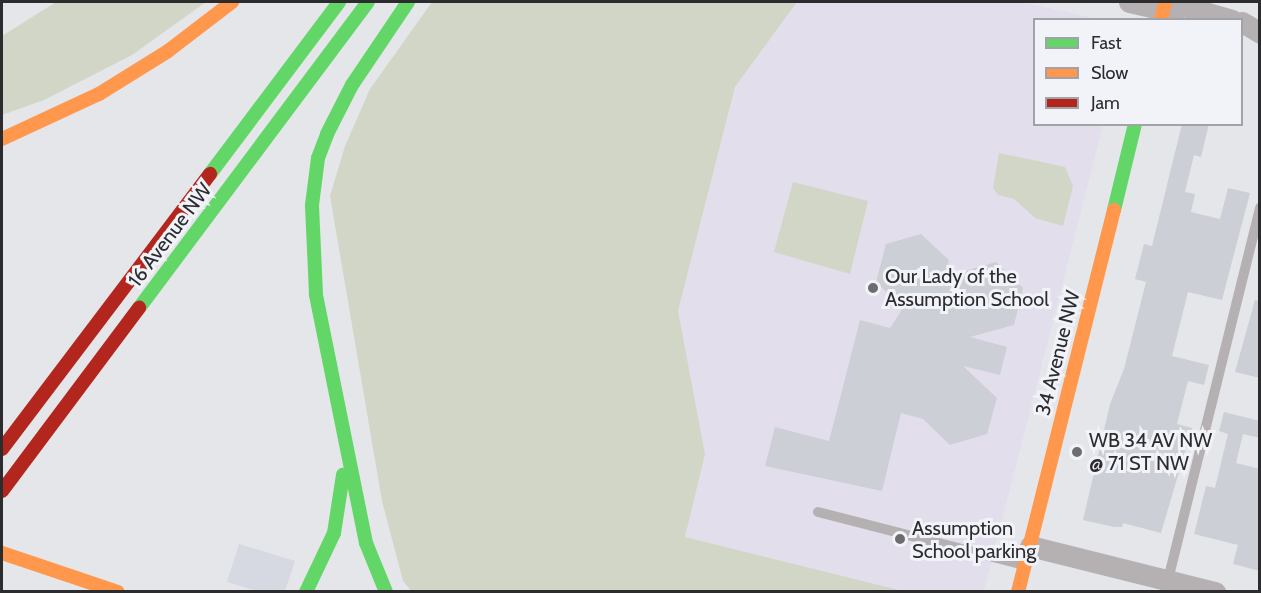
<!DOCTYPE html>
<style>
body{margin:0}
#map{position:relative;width:1261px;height:593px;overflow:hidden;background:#e5e6ea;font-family:Cabin,sans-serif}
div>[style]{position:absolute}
.built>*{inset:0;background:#d6d9e2}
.education>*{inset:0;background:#e2deec}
.green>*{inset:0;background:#d2d6c7}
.building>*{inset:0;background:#cdcfd6}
.lane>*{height:10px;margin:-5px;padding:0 5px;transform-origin:5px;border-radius:5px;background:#b5b1b3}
.street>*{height:21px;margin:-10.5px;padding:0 10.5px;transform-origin:10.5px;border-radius:10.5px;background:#b5b1b3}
.fast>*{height:14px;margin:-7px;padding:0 7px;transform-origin:7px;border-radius:7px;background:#63d668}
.slow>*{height:14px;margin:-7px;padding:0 7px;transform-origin:7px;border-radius:7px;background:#ff974d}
.jam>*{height:14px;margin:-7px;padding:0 7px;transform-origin:7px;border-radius:7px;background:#b3261e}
.dots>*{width:16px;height:16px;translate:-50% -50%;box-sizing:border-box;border:3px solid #f1f3f9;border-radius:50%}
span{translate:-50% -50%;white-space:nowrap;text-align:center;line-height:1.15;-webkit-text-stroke:6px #f1f3f9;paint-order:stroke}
.street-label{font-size:20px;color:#2c2c2f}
.poi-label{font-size:20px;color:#2c2c2f}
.left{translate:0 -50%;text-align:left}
.frame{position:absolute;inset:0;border:3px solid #2c2c2f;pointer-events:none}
.legend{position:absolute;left:1033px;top:18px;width:210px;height:108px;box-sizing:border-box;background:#f1f3f9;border:2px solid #a2a3a8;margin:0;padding:8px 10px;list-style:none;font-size:18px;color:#2c2c2f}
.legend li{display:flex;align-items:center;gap:12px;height:30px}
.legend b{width:30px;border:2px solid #a2a3a8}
</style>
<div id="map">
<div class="built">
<i style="clip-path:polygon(239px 544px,295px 561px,285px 591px,257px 591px,227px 582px)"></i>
</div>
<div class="education">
<i style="clip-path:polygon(797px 2px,1022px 2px,1097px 19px,1034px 20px,1034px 124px,1103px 125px,984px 591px,903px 591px,685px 537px,705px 454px,678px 312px,735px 87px)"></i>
</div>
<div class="green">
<i style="clip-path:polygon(56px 2px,206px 2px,132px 55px,44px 100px,2px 115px,2px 36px)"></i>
<i style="clip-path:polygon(432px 2px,797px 2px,735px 87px,678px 311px,705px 454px,685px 537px,903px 591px,412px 592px,403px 581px,382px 501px,330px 196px,345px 146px,370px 89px)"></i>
<i style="clip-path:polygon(999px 153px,1065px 167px,1073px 186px,1063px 226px,1035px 218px,1014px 199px,998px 195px,993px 188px)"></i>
<i style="clip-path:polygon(793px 182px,868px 201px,850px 274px,774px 252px)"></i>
</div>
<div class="building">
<i style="clip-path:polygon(1182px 124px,1209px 124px,1201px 157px,1194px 155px,1185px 192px,1195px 194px,1191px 212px,1220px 219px,1228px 188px,1250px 193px,1222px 300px,1188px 292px,1172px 356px,1209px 365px,1204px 385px,1188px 381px,1177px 424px,1192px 428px,1161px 533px,1123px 523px,1122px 527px,1114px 527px,1083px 520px,1110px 404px,1124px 369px,1146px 282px,1135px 279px,1144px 244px,1152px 246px)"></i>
<i style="clip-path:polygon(921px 234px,949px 260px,945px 277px,996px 262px,1023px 288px,1014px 325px,970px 337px,1007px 347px,1000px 375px,963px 366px,997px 398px,987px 434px,950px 445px,923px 419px,901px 413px,882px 491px,765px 466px,775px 427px,829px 441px,860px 320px,890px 328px,903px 308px,876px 282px,886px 244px)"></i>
<i style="clip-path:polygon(1255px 300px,1260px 301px,1260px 378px,1235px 372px)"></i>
<i style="clip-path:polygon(1224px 412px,1260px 421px,1260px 438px,1243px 434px,1236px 463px,1260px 469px,1260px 571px,1233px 564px,1238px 545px,1194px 534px,1206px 486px,1215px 488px,1228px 434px,1219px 431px)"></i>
</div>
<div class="lane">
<i style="left:818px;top:512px;width:214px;rotate:14.4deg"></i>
<i style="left:1165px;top:592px;width:396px;rotate:-76.1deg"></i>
</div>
<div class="street">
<i style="left:1129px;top:2px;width:35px;rotate:13deg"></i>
<i style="left:1163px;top:10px;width:12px;rotate:35deg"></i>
<i style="left:1163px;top:10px;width:14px;rotate:-25deg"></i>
<i style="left:1176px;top:4px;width:58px;rotate:15.9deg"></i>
<i style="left:1242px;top:22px;width:21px;rotate:31deg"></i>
<i style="left:1030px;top:546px;width:191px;rotate:14deg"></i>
</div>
<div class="fast">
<i style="left:210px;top:174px;width:215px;rotate:-53.1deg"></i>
<i style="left:1114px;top:210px;width:89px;rotate:-76.3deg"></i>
<i style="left:139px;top:308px;width:382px;rotate:-53.2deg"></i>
<i style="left:306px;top:592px;width:65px;rotate:-64.6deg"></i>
<i style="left:334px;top:533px;width:59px;rotate:-81.2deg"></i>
<i style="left:386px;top:592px;width:53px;rotate:-112.2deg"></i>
<i style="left:366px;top:543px;width:254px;rotate:-101.4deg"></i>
<i style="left:316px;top:294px;width:89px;rotate:-92.6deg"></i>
<i style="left:312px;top:205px;width:47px;rotate:-82.7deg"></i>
<i style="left:318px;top:158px;width:26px;rotate:-69deg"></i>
<i style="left:327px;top:134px;width:55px;rotate:-63deg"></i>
<i style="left:352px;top:85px;width:100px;rotate:-56deg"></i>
</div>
<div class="slow">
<i style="left:1161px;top:20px;width:18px;rotate:-77deg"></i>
<i style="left:2px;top:139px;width:107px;rotate:-24.9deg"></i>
<i style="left:99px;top:94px;width:81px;rotate:-31.9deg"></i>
<i style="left:168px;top:51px;width:81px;rotate:-37.4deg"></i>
<i style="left:2px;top:553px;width:122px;rotate:18.6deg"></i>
<i style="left:1018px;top:592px;width:394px;rotate:-75.9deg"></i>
</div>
<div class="jam">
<i style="left:2px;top:449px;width:345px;rotate:-52.9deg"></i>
<i style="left:2px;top:491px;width:229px;rotate:-53.2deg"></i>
</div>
<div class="dots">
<i style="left:873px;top:288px;background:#6d6d70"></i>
<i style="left:1077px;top:452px;background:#6d6d70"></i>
<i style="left:900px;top:539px;background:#6d6d70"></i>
</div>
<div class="street-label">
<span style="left:170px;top:235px;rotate:-53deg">16 Avenue NW</span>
<span style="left:1058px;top:353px;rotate:-76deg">34 Avenue NW</span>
</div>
<div class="poi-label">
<span class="left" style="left:885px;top:288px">Our Lady of the<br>Assumption School</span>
<span class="left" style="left:1089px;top:452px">WB 34 AV NW<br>@ 71 ST NW</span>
<span class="left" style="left:912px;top:540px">Assumption<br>School parking</span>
</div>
<div class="frame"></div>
<ul class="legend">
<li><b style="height:8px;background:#63d668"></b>Fast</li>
<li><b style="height:8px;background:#ff974d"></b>Slow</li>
<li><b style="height:8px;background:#b3261e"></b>Jam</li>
</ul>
</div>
